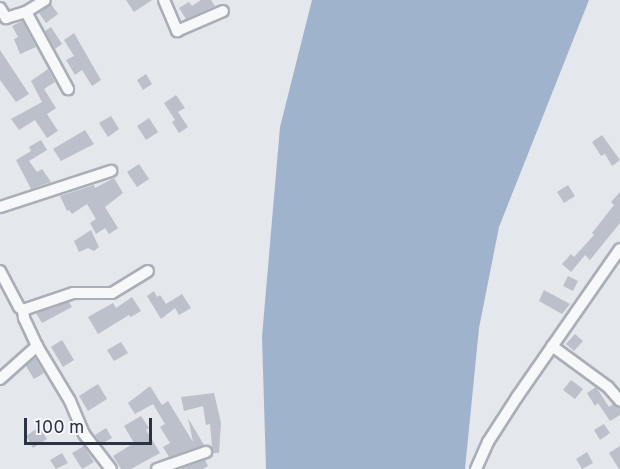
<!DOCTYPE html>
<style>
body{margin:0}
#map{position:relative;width:620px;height:469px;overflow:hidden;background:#e4e7ec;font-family:Overpass,sans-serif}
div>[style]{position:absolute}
.water>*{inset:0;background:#9fb4cc}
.building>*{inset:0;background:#bbc0ca}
.roads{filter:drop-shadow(2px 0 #a9aeb7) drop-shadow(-2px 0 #a9aeb7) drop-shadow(0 2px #a9aeb7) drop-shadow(0 -2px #a9aeb7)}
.minor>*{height:10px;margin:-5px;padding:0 5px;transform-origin:5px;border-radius:5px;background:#f7f8fa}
span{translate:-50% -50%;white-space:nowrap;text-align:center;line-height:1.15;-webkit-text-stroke:6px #f4f6f9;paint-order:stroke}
.scale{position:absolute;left:24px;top:418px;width:128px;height:27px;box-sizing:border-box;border:3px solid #2b3445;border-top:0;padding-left:8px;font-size:18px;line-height:21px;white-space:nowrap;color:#2b3445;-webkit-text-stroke:4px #f4f6f9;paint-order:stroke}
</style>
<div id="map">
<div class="water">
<i style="clip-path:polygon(312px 0,589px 0,499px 227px,479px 328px,465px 469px,266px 469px,262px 337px,280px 127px)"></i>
</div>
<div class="building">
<i style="clip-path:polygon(126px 0,152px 0,134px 12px)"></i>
<i style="clip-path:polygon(201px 0,211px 0,215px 6px,186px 19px,179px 8px,189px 2px,192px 6px)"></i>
<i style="clip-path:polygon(51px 4px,58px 14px,46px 23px,39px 13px)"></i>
<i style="clip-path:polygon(22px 21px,36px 47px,20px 54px,14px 39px,18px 37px,12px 26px)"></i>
<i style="clip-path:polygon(51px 27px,62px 44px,55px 49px,45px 31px)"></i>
<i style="clip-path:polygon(74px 33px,101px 80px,92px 86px,82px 70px,75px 75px,66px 60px,74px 56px,64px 40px)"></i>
<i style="clip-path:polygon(0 50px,29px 94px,16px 102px,0 80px)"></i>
<i style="clip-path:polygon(48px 69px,55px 82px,44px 89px,56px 108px,47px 114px,58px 131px,47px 138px,35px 120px,19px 130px,11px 119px,42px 102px,31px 81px)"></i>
<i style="clip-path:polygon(146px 74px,152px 84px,143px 90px,137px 80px)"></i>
<i style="clip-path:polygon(176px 95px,185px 108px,178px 112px,188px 127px,179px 133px,172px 122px,175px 120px,164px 103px)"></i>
<i style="clip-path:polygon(111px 116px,119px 129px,108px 137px,99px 123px)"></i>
<i style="clip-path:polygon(149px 118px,158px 132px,146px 140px,137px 126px)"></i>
<i style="clip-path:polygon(85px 130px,94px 144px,61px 161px,53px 149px)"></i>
<i style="clip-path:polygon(602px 135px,620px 160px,612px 166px,605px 154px,601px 156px,592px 142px)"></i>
<i style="clip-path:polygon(41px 140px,47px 150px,29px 161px,37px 172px,42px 169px,51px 182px,31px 189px,16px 160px,31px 151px,29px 147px)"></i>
<i style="clip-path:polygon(139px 164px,149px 179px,137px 187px,127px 172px)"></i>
<i style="clip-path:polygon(114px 178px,123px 193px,105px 207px,118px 228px,109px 234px,105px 228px,96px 234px,90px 223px,96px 219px,87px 204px,72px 214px,69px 210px,67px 211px,60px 196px,94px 185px,95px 188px)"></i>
<i style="clip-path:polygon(568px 185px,575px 196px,564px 203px,557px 192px)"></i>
<i style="clip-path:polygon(620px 192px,620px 223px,590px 260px,585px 255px,571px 272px,562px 264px,571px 254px,574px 257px,594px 235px,592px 233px,614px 205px,611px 202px)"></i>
<i style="clip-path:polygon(91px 230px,99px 247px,94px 251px,88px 248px,79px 252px,74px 241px)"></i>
<i style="clip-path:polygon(568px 276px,578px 281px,573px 291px,563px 286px)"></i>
<i style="clip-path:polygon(544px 290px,570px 304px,562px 314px,539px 301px)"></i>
<i style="clip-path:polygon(154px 291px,157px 297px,160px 295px,166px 304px,182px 294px,191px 308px,179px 315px,175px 308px,161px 319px,147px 296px)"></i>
<i style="clip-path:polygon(132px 297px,141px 311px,131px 317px,129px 315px,98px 334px,88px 317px,113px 303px,116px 308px)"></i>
<i style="clip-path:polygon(69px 302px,72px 307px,42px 323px,36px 313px)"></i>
<i style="clip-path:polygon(575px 334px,583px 341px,574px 351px,566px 344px)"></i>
<i style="clip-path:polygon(62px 340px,74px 360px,63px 367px,51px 347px)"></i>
<i style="clip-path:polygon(121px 342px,128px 353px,114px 361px,107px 350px)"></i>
<i style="clip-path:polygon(35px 358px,44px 373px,34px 379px,26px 366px)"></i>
<i style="clip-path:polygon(571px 380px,583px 389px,575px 399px,563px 390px)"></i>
<i style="clip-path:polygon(98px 384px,107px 399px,88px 411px,79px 396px)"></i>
<i style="clip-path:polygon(150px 386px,162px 405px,168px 401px,193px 442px,188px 418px,204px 445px,169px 457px,163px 447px,170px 443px,160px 427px,165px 424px,153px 404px,135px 414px,128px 403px)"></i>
<i style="clip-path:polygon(596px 387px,609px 407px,613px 404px,620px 408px,620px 415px,610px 421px,598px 403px,595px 406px,587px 393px)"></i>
<i style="clip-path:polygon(214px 393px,221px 423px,219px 453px,213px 453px,212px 447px,210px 424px,206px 425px,203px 406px,184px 411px,181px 397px)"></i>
<i style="clip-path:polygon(141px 416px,149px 428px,146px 430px,160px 453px,131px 469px,121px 469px,113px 456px,134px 443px,124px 426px)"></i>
<i style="clip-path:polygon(604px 424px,610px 433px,600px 440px,594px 430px)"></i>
<i style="clip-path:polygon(39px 427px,47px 439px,33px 448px,26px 436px)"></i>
<i style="clip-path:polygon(106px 428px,112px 438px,101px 444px,95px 435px)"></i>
<i style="clip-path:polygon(84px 446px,94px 462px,82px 469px,72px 453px)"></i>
<i style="clip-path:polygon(620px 446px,620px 469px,619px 469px,609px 453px)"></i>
<i style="clip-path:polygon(587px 452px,593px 463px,582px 469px,576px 459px)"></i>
<i style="clip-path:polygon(62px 453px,68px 463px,56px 469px,50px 460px)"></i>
<i style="clip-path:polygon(205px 460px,208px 466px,203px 469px,180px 469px)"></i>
</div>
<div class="roads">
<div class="minor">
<i style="left:164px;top:0;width:34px;rotate:67deg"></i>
<i style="left:177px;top:31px;width:50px;rotate:-23.5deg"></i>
<i style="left:0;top:8px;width:12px;rotate:59deg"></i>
<i style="left:6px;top:18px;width:21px;rotate:-17deg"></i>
<i style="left:26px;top:12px;width:22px;rotate:-32deg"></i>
<i style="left:26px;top:12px;width:88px;rotate:61.4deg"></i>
<i style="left:0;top:207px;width:117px;rotate:-18deg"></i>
<i style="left:0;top:271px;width:41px;rotate:62.2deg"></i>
<i style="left:19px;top:307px;width:5px;rotate:37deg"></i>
<i style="left:23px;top:310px;width:8px;rotate:83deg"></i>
<i style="left:24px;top:318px;width:31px;rotate:65deg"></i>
<i style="left:37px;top:346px;width:64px;rotate:59deg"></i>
<i style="left:70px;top:401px;width:36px;rotate:67deg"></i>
<i style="left:84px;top:434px;width:44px;rotate:52.4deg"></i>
<i style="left:23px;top:310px;width:53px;rotate:-18.8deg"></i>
<i style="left:73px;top:293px;width:39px"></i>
<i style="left:112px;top:293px;width:42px;rotate:-31.4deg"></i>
<i style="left:552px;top:346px;width:69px;rotate:36.2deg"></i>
<i style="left:608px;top:387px;width:18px;rotate:49deg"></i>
<i style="left:0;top:379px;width:50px;rotate:-41.7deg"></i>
<i style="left:157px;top:469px;width:52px;rotate:-19.1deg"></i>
<i style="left:476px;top:469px;width:30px;rotate:-66deg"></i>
<i style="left:488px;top:442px;width:54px;rotate:-57.2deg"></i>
<i style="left:517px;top:397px;width:180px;rotate:-55.2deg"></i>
</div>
</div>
<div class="scale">100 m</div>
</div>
